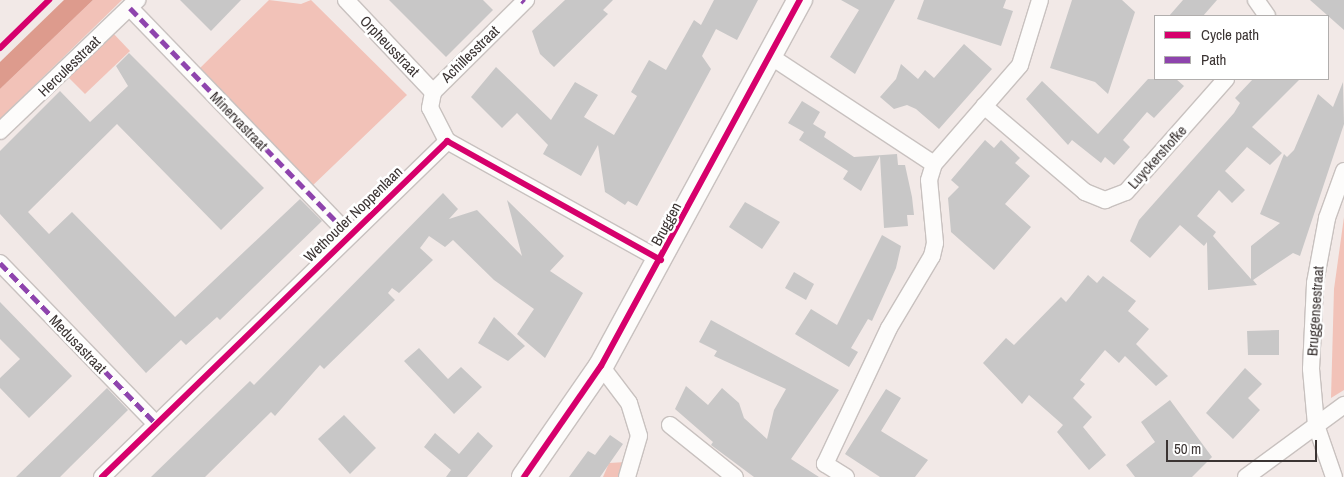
<!DOCTYPE html>
<style>
body{margin:0}
#map{position:relative;width:1344px;height:477px;overflow:hidden;background:#f2e9e7;font-family:"Archivo Narrow",sans-serif}
div>[style]{position:absolute}
.green>*{inset:0;background:#f2c2b8}
.water>*{inset:0;background:#dd9b8d}
.building>*{inset:0;background:#c8c7c7}
.roads{filter:drop-shadow(1px 0 #c8c1bf) drop-shadow(-1px 0 #c8c1bf) drop-shadow(0 1px #c8c1bf) drop-shadow(0 -1px #c8c1bf)}
.street>*{height:16px;margin:-8px;padding:0 8px;transform-origin:8px;border-radius:8px;background:#fdfcfb}
.secondary>*{height:24px;margin:-12px;padding:0 12px;transform-origin:12px;border-radius:12px;background:#fdfcfb}
.quiet>*{height:5px;margin-top:-2.5px;transform-origin:0;background:repeating-linear-gradient(90deg,#8e44ad 0 10px,transparent 0 15px)}
.cycleway>*{height:6px;margin:-3px;padding:0 3px;transform-origin:3px;border-radius:3px;background:#d6006c}
span{translate:-50% -50%;white-space:nowrap;text-align:center;line-height:1.15;-webkit-text-stroke:5px #fff;paint-order:stroke}
.street-label{font-size:15px;color:#3b3433}
.legend{position:absolute;left:1154px;top:15px;width:175px;height:65px;box-sizing:border-box;background:#fff;border:1px solid #b1aead;margin:0;padding:6px 9px;list-style:none;font-size:15px;color:#3b3433}
.legend li{display:flex;align-items:center;gap:10px;height:25px}
.legend b{width:25px;border:1px solid #b1aead}
.scale{position:absolute;left:1166px;top:440px;width:151px;height:22px;box-sizing:border-box;border:2px solid #3b3433;border-top:0;padding-left:6px;font-size:15px;line-height:18px;white-space:nowrap;color:#3b3433;-webkit-text-stroke:4px #fff;paint-order:stroke}
</style>
<div id="map">
<div class="green">
<i style="clip-path:polygon(93px 0,122px 0,0 119px,0 89px)"></i>
<i style="clip-path:polygon(269px 0,301px 4px,311px 0,407px 95px,310px 188px,197px 71px)"></i>
<i style="clip-path:polygon(112px 32px,130px 51px,85px 94px,66px 75px)"></i>
<i style="clip-path:polygon(1344px 217px,1344px 390px,1331px 398px,1334px 289px)"></i>
<i style="clip-path:polygon(626px 462px,621px 477px,603px 477px,609px 463px)"></i>
</div>
<div class="water">
<i style="clip-path:polygon(64px 0,93px 0,0 89px,0 62px)"></i>
</div>
<div class="building">
<i style="clip-path:polygon(180px 0,241px 0,211px 31px)"></i>
<i style="clip-path:polygon(389px 0,483px 0,493px 10px,446px 57px)"></i>
<i style="clip-path:polygon(565px 0,613px 0,603px 10px,608px 14px,554px 67px,540px 54px,532px 31px)"></i>
<i style="clip-path:polygon(714px 0,758px 0,737px 40px,716px 29px,702px 56px,711px 69px,637px 206px,628px 201px,625px 205px,605px 192px,598px 145px,581px 176px,543px 154px,548px 145px,517px 113px,502px 128px,471px 97px,496px 67px,551px 120px,575px 82px,598px 95px,584px 117px,614px 135px,637px 96px,631px 92px,649px 60px,666px 70px,694px 20px,701px 25px)"></i>
<i style="clip-path:polygon(841px 0,895px 0,855px 74px,830px 57px,859px 10px)"></i>
<i style="clip-path:polygon(924px 0,1006px 0,1003px 8px,1013px 11px,1001px 46px,917px 19px)"></i>
<i style="clip-path:polygon(1072px 0,1122px 0,1135px 12px,1108px 94px,1095px 82px,1050px 68px)"></i>
<i style="clip-path:polygon(1183px 0,1217px 0,1203px 16px,1169px 16px)"></i>
<i style="clip-path:polygon(1310px 0,1344px 0,1344px 30px)"></i>
<i style="clip-path:polygon(964px 44px,992px 69px,939px 129px,916px 109px,907px 105px,894px 109px,880px 97px,896px 79px,901px 64px,918px 79px,925px 70px,934px 78px)"></i>
<i style="clip-path:polygon(129px 53px,264px 188px,221px 230px,117px 124px,28px 212px,49px 234px,72px 212px,175px 317px,300px 199px,322px 221px,220px 320px,217px 317px,186px 345px,181px 340px,146px 373px,0 214px,0 151px,60px 91px,90px 122px,128px 86px,116px 66px)"></i>
<i style="clip-path:polygon(1148px 79px,1176px 79px,1184px 86px,1154px 118px,1147px 112px,1123px 140px,1130px 147px,1114px 165px,1105px 157px,1101px 163px,1072px 140px,1068px 145px,1026px 99px,1042px 81px,1098px 134px)"></i>
<i style="clip-path:polygon(1253px 79px,1300px 79px,1252px 127px,1282px 153px,1270px 165px,1247px 147px,1225px 171px,1245px 190px,1232px 203px,1219px 190px,1197px 216px,1216px 232px,1213px 236px,1251px 279px,1251px 246px,1280px 223px,1260px 214px,1284px 154px,1287px 157px,1294px 150px,1318px 94px,1333px 107px,1343px 82px,1344px 124px,1300px 256px,1293px 253px,1275px 265px,1253px 280px,1257px 285px,1208px 290px,1207px 242px,1204px 246px,1180px 225px,1150px 258px,1130px 241px,1139px 220px,1234px 113px,1240px 103px,1235px 98px)"></i>
<i style="clip-path:polygon(802px 101px,820px 112px,813px 124px,826px 132px,824px 137px,854px 157px,897px 154px,898px 165px,905px 165px,912px 197px,914px 215px,907px 215px,908px 226px,884px 228px,880px 156px,861px 191px,843px 179px,848px 171px,799px 140px,804px 132px,788px 123px)"></i>
<i style="clip-path:polygon(985px 140px,994px 148px,1001px 140px,1020px 158px,1015px 163px,1030px 176px,1005px 204px,1031px 227px,994px 270px,951px 232px,948px 198px,959px 187px,951px 180px)"></i>
<i style="clip-path:polygon(443px 193px,458px 209px,449px 219px,477px 210px,522px 256px,507px 200px,564px 256px,550px 271px,583px 293px,545px 358px,517px 334px,534px 309px,494px 280px,453px 240px,445px 247px,429px 236px,420px 248px,433px 260px,399px 293px,392px 288px,388px 293px,395px 300px,324px 369px,320px 365px,275px 416px,271px 412px,205px 477px,151px 477px,250px 381px,254px 385px)"></i>
<i style="clip-path:polygon(745px 202px,780px 222px,762px 249px,729px 227px)"></i>
<i style="clip-path:polygon(882px 235px,901px 246px,896px 268px,872px 321px,868px 319px,851px 348px,858px 352px,849px 367px,795px 334px,811px 309px,837px 325px)"></i>
<i style="clip-path:polygon(794px 272px,814px 284px,806px 300px,785px 288px)"></i>
<i style="clip-path:polygon(1088px 275px,1097px 283px,1103px 276px,1136px 301px,1128px 311px,1149px 329px,1136px 344px,1168px 376px,1156px 386px,1125px 356px,1119px 363px,1105px 350px,1080px 380px,1085px 384px,1073px 398px,1092px 417px,1083px 427px,1106px 455px,1089px 470px,1057px 432px,1063px 425px,1029px 395px,1022px 404px,983px 363px,1006px 338px,1014px 345px,1061px 297px,1066px 302px)"></i>
<i style="clip-path:polygon(0 302px,72px 376px,29px 418px,0 388px,0 378px,20px 359px,0 339px)"></i>
<i style="clip-path:polygon(494px 317px,525px 346px,508px 361px,478px 343px)"></i>
<i style="clip-path:polygon(711px 320px,839px 390px,791px 459px,819px 477px,754px 477px,711px 445px,713px 442px,675px 409px,686px 386px,708px 405px,722px 388px,739px 403px,744px 418px,767px 439px,774px 410px,786px 389px,714px 356px,717px 351px,699px 342px)"></i>
<i style="clip-path:polygon(1279px 330px,1279px 355px,1248px 355px,1247px 331px)"></i>
<i style="clip-path:polygon(419px 348px,448px 379px,461px 367px,482px 387px,454px 414px,404px 361px)"></i>
<i style="clip-path:polygon(1245px 368px,1262px 384px,1248px 398px,1260px 410px,1233px 439px,1206px 413px)"></i>
<i style="clip-path:polygon(107px 388px,128px 410px,71px 466px,60px 477px,16px 477px)"></i>
<i style="clip-path:polygon(886px 389px,901px 398px,881px 431px,928px 460px,915px 477px,880px 477px,845px 454px)"></i>
<i style="clip-path:polygon(1170px 400px,1212px 457px,1192px 477px,1135px 477px,1126px 465px,1155px 442px,1141px 422px)"></i>
<i style="clip-path:polygon(344px 415px,376px 448px,350px 474px,318px 439px)"></i>
<i style="clip-path:polygon(478px 432px,493px 446px,467px 477px,446px 477px,451px 470px,424px 447px,435px 433px,459px 454px)"></i>
<i style="clip-path:polygon(610px 435px,623px 444px,600px 477px,569px 477px,588px 451px,595px 455px)"></i>
</div>
<div class="roads">
<div class="street">
<i style="left:346px;top:0;width:127px;rotate:46.6deg"></i>
<i style="left:1256px;top:0;width:19px;rotate:55deg"></i>
<i style="left:130px;top:8px;width:315px;rotate:46deg"></i>
<i style="left:770px;top:56px;width:196px;rotate:33.4deg"></i>
<i style="left:984px;top:106px;width:133px;rotate:40.4deg"></i>
<i style="left:1085px;top:192px;width:22px;rotate:22deg"></i>
<i style="left:1105px;top:200px;width:22px;rotate:-21deg"></i>
<i style="left:1126px;top:192px;width:151px;rotate:-48.5deg"></i>
<i style="left:0;top:131px;width:190px;rotate:-43.7deg"></i>
<i style="left:447px;top:141px;width:37px;rotate:-117deg"></i>
<i style="left:430px;top:108px;width:16px;rotate:-79deg"></i>
<i style="left:433px;top:92px;width:131px;rotate:-44.7deg"></i>
<i style="left:0;top:263px;width:224px;rotate:45.9deg"></i>
<i style="left:601px;top:366px;width:46px;rotate:52.9deg"></i>
<i style="left:629px;top:403px;width:34px;rotate:73deg"></i>
<i style="left:639px;top:436px;width:43px;rotate:106.3deg"></i>
<i style="left:670px;top:425px;width:83px;rotate:38.7deg"></i>
<i style="left:102px;top:477px;width:482px;rotate:-44.2deg"></i>
<i style="left:447px;top:141px;width:245px;rotate:29.1deg"></i>
<i style="left:846px;top:477px;width:25px;rotate:-148deg"></i>
<i style="left:825px;top:464px;width:150px;rotate:-64.8deg"></i>
<i style="left:889px;top:328px;width:84px;rotate:-59.2deg"></i>
<i style="left:932px;top:256px;width:13px;rotate:-77deg"></i>
<i style="left:935px;top:243px;width:63px;rotate:-95.4deg"></i>
<i style="left:929px;top:180px;width:17px;rotate:-73deg"></i>
<i style="left:934px;top:164px;width:131px;rotate:-49deg"></i>
<i style="left:1020px;top:65px;width:68px;rotate:-72.9deg"></i>
<i style="left:1246px;top:477px;width:122px;rotate:-36.3deg"></i>
<i style="left:1334px;top:477px;width:55px;rotate:-109.1deg"></i>
<i style="left:1316px;top:425px;width:56px;rotate:-95.1deg"></i>
<i style="left:1311px;top:369px;width:86px;rotate:-87.3deg"></i>
<i style="left:1315px;top:283px;width:66px;rotate:-79.5deg"></i>
<i style="left:1327px;top:218px;width:50px;rotate:-70.1deg"></i>
</div>
<div class="secondary">
<i style="left:524px;top:477px;width:135px;rotate:-55.3deg"></i>
<i style="left:601px;top:366px;width:417px;rotate:-61.5deg"></i>
</div>
</div>
<div class="quiet">
<i style="left:522px;top:0;width:3px;rotate:45deg"></i>
<i style="left:130px;top:8px;width:315px;rotate:46deg"></i>
<i style="left:0;top:263px;width:224px;rotate:45.9deg"></i>
</div>
<div class="cycleway">
<i style="left:0;top:48px;width:69px;rotate:-44.4deg"></i>
<i style="left:102px;top:477px;width:482px;rotate:-44.2deg"></i>
<i style="left:447px;top:141px;width:245px;rotate:29.1deg"></i>
<i style="left:524px;top:477px;width:135px;rotate:-55.3deg"></i>
<i style="left:601px;top:366px;width:417px;rotate:-61.5deg"></i>
</div>
<div class="street-label">
<span style="left:390px;top:46px;rotate:46deg">Orpheusstraat</span>
<span style="left:470px;top:54px;rotate:-44deg">Achillesstraat</span>
<span style="left:69px;top:66px;rotate:-44deg">Herculesstraat</span>
<span style="left:239px;top:121px;rotate:46deg">Minervastraat</span>
<span style="left:1157px;top:157px;rotate:-48deg">Luyckershofke</span>
<span style="left:353px;top:214px;rotate:-44deg">Wethouder Noppenlaan</span>
<span style="left:666px;top:224px;rotate:-62deg">Bruggen</span>
<span style="left:1315px;top:311px;rotate:-86deg">Bruggensestraat</span>
<span style="left:78px;top:344px;rotate:46deg">Medusastraat</span>
</div>
<ul class="legend">
<li><b style="height:6px;background:#d6006c"></b>Cycle path</li>
<li><b style="height:6px;background:#8e44ad"></b>Path</li>
</ul>
<div class="scale">50 m</div>
</div>
